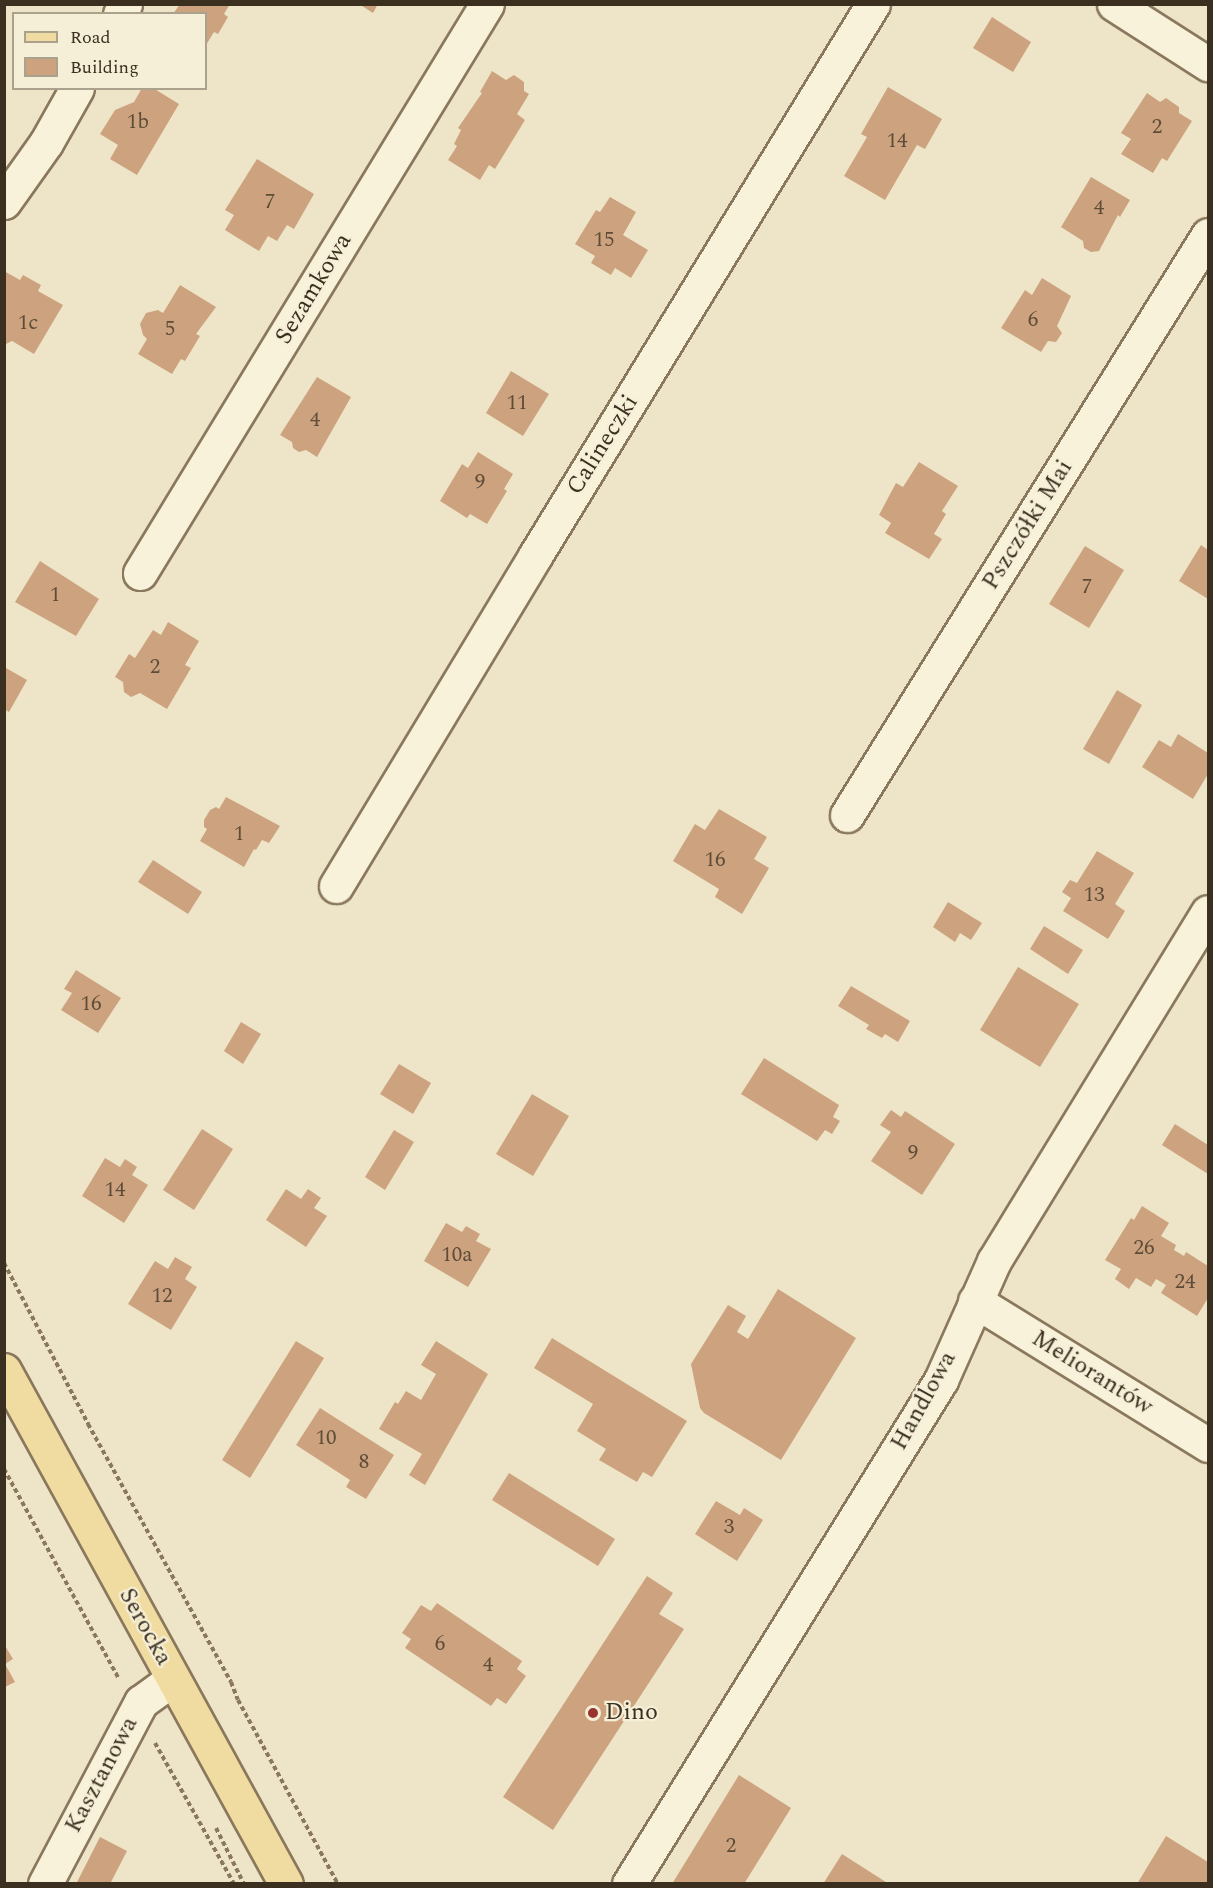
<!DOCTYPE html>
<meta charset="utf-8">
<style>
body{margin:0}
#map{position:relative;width:1213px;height:1888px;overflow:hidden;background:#eee5c8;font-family:Spectral,serif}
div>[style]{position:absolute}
.building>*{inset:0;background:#cca37e}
.path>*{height:4px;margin-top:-2px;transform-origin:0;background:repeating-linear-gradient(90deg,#8a785d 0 4.5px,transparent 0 7.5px)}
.roads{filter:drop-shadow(2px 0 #8a785d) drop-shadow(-2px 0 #8a785d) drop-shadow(0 2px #8a785d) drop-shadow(0 -2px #8a785d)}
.minor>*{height:33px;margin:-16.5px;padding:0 16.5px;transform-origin:16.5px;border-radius:16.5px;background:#f9f2db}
.major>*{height:33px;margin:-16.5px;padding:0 16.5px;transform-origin:16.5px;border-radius:16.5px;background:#f0dca1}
.dots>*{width:16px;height:16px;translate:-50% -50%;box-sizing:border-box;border:3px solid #f6efd7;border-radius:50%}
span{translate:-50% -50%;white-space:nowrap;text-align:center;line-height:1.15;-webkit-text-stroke:4.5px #f6efd7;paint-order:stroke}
.number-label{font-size:21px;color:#5f4c38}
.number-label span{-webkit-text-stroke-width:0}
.street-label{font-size:24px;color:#3b2f20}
.poi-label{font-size:24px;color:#3b2f20}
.left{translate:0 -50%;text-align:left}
.frame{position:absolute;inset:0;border:6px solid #3b2f20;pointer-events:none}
.legend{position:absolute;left:12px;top:12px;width:195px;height:78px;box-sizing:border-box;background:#f6efd7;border:2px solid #aba28e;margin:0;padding:8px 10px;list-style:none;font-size:18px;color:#3b2f20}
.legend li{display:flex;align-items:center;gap:12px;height:30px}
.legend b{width:30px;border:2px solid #aba28e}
</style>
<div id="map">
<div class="building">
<i style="clip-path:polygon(180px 4px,230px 4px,224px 14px,228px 17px,218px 34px,214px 32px,206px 45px,206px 14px,173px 14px)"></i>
<i style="clip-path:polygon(359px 4px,378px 4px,373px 13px)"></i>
<i style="clip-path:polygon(992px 17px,1031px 42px,1013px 72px,973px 48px)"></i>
<i style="clip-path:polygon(492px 71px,506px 80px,514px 75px,524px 82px,524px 91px,529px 94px,517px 114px,525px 120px,495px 169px,489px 165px,480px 180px,448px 160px,457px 146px,454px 144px,461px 130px,458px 128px,482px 93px,480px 92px)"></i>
<i style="clip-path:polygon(888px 87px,942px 119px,925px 149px,917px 145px,885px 200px,844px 176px,867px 137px,861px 134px)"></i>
<i style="clip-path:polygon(142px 88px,153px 88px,179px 104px,137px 175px,110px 159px,118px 145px,100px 134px,115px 110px,134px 102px)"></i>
<i style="clip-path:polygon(1147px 93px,1160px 102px,1166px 98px,1179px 107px,1179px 113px,1192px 121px,1167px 161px,1162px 158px,1153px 173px,1121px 154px,1131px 139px,1121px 133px)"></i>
<i style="clip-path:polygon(257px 159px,314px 194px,294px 229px,287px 225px,277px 241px,268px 236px,259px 251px,225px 230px,234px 215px,225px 210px)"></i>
<i style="clip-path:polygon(1091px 177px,1130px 200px,1120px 217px,1118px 215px,1099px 251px,1091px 252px,1084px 248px,1083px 241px,1061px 227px)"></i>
<i style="clip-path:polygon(610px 197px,636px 212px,623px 235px,648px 250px,631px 278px,615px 268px,611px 275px,591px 263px,595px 256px,575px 244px,596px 210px,600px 212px)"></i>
<i style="clip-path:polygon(4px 271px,20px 280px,23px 275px,41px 285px,38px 291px,63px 305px,34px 354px,12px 341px,4px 345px)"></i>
<i style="clip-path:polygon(1042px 278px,1071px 296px,1057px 326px,1062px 333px,1056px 342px,1048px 341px,1041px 352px,1001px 328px,1025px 290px,1032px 295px)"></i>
<i style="clip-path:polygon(180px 285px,216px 307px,196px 334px,200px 336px,185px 361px,181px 359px,172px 374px,138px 354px,147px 339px,143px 335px,140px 324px,146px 313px,158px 310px,163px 313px)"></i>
<i style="clip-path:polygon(511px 371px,549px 394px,523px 436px,486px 413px)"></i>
<i style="clip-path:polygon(317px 377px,351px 397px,317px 457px,306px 450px,299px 452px,293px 448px,292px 442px,280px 435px)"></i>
<i style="clip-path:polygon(478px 452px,513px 474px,504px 489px,507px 491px,487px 524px,470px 514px,467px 518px,440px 501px,462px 464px,468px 468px)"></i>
<i style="clip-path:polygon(919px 462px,958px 486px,942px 511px,946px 514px,934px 534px,942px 539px,929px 559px,885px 533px,891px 523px,879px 515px,896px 483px,903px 487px)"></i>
<i style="clip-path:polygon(1201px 545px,1208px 550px,1208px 599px,1179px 581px)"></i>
<i style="clip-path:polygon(1085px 546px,1124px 570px,1089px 628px,1049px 604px)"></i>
<i style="clip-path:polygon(40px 561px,99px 599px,76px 636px,15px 602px)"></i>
<i style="clip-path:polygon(168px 622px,199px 641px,185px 665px,191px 668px,167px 709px,140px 693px,131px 697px,124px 692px,123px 682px,115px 677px,129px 654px,135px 658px,153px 630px,161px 635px)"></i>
<i style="clip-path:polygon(6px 668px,27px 680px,9px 712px,4px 709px)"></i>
<i style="clip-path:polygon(1117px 690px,1142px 705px,1109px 764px,1083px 749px)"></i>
<i style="clip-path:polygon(1178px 734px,1208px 753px,1208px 774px,1193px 799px,1142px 767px,1159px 740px,1171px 747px)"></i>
<i style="clip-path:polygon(226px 797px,280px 826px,269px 843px,262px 840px,256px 850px,254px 849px,244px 867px,200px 841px,207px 829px,204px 827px,204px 820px,210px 810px,216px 807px,219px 809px)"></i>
<i style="clip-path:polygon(719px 809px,767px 837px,754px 859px,769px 868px,742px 914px,715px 897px,719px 889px,673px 861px,695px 824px,705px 830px)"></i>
<i style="clip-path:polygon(1097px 851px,1134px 873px,1115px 904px,1125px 911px,1108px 939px,1063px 911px,1071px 898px,1062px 892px,1070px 880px,1077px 883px)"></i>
<i style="clip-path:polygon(153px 860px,202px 892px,188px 914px,138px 882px)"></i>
<i style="clip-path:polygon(948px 902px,982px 923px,971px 940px,960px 933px,955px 942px,933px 927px)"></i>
<i style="clip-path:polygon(1044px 926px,1083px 950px,1068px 974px,1030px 949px)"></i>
<i style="clip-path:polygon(1018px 967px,1079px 1004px,1040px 1067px,980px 1030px)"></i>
<i style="clip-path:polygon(76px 970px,121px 998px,98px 1033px,61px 1010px,72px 993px,64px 989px)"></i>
<i style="clip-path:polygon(851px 986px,910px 1021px,898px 1042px,885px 1034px,882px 1038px,866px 1029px,869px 1025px,838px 1006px)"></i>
<i style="clip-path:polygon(241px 1022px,261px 1034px,243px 1064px,224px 1051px)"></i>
<i style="clip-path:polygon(764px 1058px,839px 1105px,833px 1117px,840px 1121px,832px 1134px,825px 1130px,817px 1141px,741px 1094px)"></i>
<i style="clip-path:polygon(399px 1064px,431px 1083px,413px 1114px,380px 1094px)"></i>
<i style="clip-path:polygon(532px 1094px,569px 1116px,533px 1176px,496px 1154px)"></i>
<i style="clip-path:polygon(891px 1110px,901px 1117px,905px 1111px,955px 1144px,922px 1195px,871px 1161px,891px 1132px,880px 1125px)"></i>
<i style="clip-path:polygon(1175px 1124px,1208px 1145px,1208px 1174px,1162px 1145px)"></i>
<i style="clip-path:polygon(202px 1129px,233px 1149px,194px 1210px,163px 1190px)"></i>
<i style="clip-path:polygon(394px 1130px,414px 1142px,385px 1190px,365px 1177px)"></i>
<i style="clip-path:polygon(105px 1158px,120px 1167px,125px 1159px,137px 1167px,132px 1175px,148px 1185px,124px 1223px,82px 1196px)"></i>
<i style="clip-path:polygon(286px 1189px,301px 1199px,308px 1189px,321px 1198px,314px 1208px,327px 1216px,306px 1247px,266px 1220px)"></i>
<i style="clip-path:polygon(1142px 1206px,1169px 1223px,1161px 1236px,1176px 1245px,1174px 1250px,1184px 1256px,1186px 1252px,1208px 1266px,1208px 1298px,1197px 1316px,1161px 1293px,1166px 1285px,1156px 1279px,1151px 1287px,1136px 1278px,1129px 1289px,1115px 1279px,1121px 1269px,1105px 1260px,1131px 1218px,1134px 1220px)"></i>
<i style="clip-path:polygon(446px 1223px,462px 1232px,466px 1226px,480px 1234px,476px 1241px,491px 1249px,468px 1287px,424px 1261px)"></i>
<i style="clip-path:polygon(175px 1257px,192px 1267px,185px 1279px,197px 1287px,171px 1330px,128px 1304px,155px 1261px,168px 1269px)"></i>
<i style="clip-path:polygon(778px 1289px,856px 1338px,781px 1460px,704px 1413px,700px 1408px,691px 1364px,728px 1305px,746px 1316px,737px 1332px,748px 1339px)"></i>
<i style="clip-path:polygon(552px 1338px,687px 1421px,652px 1477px,643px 1472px,637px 1482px,599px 1460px,606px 1449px,577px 1431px,593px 1404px,534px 1368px)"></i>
<i style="clip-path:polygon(296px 1341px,324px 1358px,250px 1478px,222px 1460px)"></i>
<i style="clip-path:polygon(436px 1341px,488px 1374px,425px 1485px,409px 1475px,422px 1454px,379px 1429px,395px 1402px,398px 1404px,406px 1391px,421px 1400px,436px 1374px,421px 1365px)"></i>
<i style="clip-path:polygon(320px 1408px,394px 1455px,366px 1499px,346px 1487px,350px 1480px,296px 1445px)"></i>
<i style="clip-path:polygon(509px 1473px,615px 1539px,598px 1566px,492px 1500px)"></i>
<i style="clip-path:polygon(716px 1501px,740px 1515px,744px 1508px,763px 1520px,737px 1561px,695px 1534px)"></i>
<i style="clip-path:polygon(647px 1576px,673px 1593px,659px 1614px,684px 1629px,553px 1830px,503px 1797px)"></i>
<i style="clip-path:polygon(437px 1603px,522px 1661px,517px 1669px,526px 1676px,506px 1704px,497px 1698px,491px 1706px,405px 1648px,411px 1639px,402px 1633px,421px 1605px,431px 1611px)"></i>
<i style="clip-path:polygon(4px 1644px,13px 1659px,5px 1664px,15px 1682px,5px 1687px)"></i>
<i style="clip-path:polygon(739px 1775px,791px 1808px,744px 1884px,672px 1884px)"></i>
<i style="clip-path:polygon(1166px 1836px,1208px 1862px,1208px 1884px,1137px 1884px)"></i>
<i style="clip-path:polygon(100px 1837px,127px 1851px,110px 1884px,76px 1884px)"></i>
<i style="clip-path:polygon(842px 1854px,889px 1884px,823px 1884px)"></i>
</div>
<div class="path">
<i style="left:4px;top:1263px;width:182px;rotate:62.4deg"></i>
<i style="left:88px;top:1424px;width:295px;rotate:61deg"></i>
<i style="left:231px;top:1682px;width:19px;rotate:69deg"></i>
<i style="left:238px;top:1700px;width:209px;rotate:61.5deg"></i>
<i style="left:4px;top:1469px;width:239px;rotate:61.3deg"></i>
<i style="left:155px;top:1743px;width:162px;rotate:60.7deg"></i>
<i style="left:216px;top:1828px;width:63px;rotate:63.4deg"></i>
</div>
<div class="roads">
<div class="minor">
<i style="left:1114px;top:4px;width:112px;rotate:32.6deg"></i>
<i style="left:120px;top:14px;width:11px;rotate:-63deg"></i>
<i style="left:4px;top:202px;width:72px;rotate:-54.6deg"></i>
<i style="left:46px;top:143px;width:63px;rotate:-60.6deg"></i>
<i style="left:140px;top:573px;width:666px;rotate:-58.62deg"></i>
<i style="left:847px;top:815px;width:683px;rotate:-58.1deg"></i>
<i style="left:336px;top:886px;width:385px;rotate:-58.9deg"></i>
<i style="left:535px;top:556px;width:647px;rotate:-58.52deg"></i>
<i style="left:975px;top:1301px;width:274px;rotate:31.7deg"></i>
<i style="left:45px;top:1884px;width:206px;rotate:-62.2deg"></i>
<i style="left:141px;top:1702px;width:39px;rotate:-36deg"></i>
<i style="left:629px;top:1884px;width:593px;rotate:-58.24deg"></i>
<i style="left:941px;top:1380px;width:130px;rotate:-66deg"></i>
<i style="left:994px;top:1261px;width:409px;rotate:-58.5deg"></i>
</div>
<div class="major">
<i style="left:4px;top:1370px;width:586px;rotate:61.25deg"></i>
</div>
</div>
<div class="dots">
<i style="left:593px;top:1713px;background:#98332d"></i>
</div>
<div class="number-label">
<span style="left:138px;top:122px">1b</span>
<span style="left:1157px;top:127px">2</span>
<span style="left:897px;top:141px">14</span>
<span style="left:270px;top:202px">7</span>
<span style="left:1099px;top:208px">4</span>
<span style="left:604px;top:240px">15</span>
<span style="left:1033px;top:320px">6</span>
<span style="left:28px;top:323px">1c</span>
<span style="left:170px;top:329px">5</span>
<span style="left:517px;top:403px">11</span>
<span style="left:315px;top:420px">4</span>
<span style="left:480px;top:482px">9</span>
<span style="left:1087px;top:587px">7</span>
<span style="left:55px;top:595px">1</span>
<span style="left:155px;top:667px">2</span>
<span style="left:239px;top:834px">1</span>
<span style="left:715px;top:860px">16</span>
<span style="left:1094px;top:895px">13</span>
<span style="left:91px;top:1004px">16</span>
<span style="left:913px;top:1153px">9</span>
<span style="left:115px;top:1190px">14</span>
<span style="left:1144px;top:1248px">26</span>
<span style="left:457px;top:1255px">10a</span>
<span style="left:1185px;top:1282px">24</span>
<span style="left:162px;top:1296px">12</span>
<span style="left:326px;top:1438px">10</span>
<span style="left:364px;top:1462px">8</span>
<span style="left:729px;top:1527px">3</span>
<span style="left:440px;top:1644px">6</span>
<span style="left:488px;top:1665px">4</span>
<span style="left:731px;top:1846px">2</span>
</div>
<div class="street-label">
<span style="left:314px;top:289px;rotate:-59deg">Sezamkowa</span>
<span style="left:603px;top:445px;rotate:-58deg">Calineczki</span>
<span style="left:1028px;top:525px;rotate:-58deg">Pszczółki Mai</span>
<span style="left:1092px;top:1373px;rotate:32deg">Meliorantów</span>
<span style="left:924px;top:1401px;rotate:-61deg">Handlowa</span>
<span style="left:145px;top:1627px;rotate:61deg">Serocka</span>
<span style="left:102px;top:1775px;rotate:-62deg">Kasztanowa</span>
</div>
<div class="poi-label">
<span class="left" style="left:605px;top:1713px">Dino</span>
</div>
<div class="frame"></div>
<ul class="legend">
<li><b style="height:8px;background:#f0dca1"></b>Road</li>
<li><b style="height:16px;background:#cca37e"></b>Building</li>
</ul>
</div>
